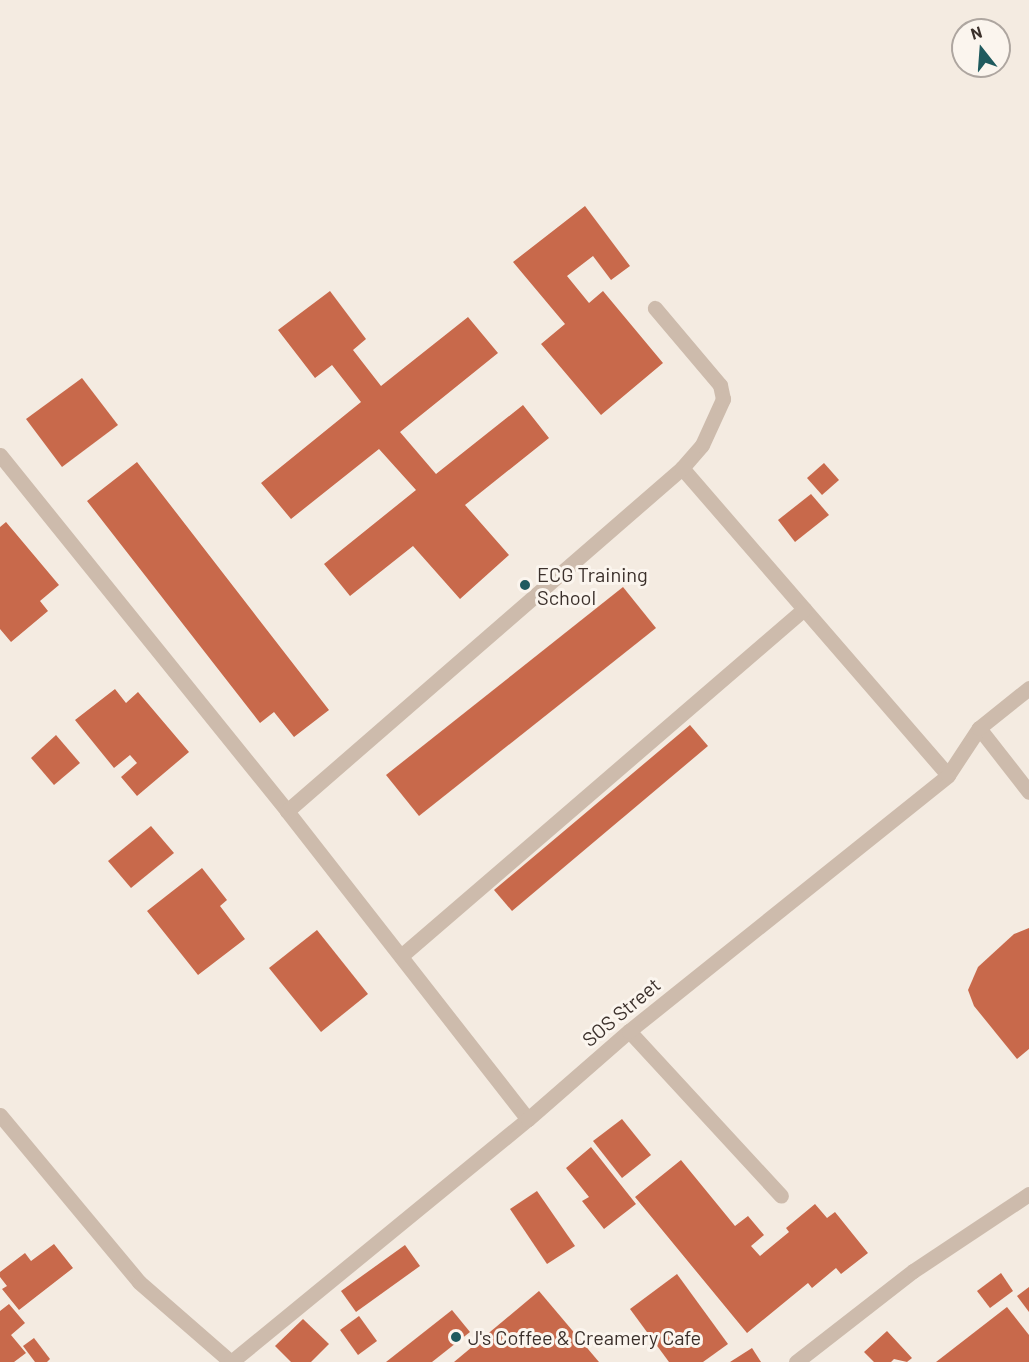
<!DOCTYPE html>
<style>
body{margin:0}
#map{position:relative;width:1029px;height:1362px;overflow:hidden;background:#f4ebe1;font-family:Barlow,sans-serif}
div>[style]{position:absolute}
.building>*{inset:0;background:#c8694b}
.lane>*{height:15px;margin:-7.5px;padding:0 7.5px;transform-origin:7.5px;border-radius:7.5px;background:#cdbbac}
.street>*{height:15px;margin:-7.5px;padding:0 7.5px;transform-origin:7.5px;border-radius:7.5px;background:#cdbbac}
.dots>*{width:16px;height:16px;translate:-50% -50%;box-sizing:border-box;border:3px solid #fbf5ee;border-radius:50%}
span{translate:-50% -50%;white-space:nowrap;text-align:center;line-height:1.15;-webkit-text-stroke:6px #fbf5ee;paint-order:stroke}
.poi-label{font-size:20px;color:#3b302b}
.left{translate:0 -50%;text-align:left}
.street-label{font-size:20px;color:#3b302b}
.north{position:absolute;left:951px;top:18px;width:60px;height:60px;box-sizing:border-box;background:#fbf5ee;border:2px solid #aea6a0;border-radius:50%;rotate:343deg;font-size:16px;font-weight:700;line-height:24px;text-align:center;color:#3b302b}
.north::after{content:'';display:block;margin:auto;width:21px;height:27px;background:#1f5a5e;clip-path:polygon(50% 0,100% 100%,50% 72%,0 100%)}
</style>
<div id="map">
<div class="building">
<i style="clip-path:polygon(585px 206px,630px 266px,611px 280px,593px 256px,567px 276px,589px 303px,603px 291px,663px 363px,601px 415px,541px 344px,565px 324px,513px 262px)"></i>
<i style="clip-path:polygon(330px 291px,366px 339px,353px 350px,381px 386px,468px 317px,498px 353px,400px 432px,436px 474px,523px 405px,549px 438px,465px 505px,509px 555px,460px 599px,413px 546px,350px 596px,324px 564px,416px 490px,379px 449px,291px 519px,261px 483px,361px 402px,332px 365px,315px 378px,278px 330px)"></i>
<i style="clip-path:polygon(82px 378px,118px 425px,62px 467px,26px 419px)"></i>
<i style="clip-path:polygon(137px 462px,329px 710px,294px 737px,274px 712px,260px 723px,87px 501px)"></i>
<i style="clip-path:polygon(824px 463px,839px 480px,822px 495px,807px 478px)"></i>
<i style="clip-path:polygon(811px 494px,829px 515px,795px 542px,778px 520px)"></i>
<i style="clip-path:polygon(6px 522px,59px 585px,40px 601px,48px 611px,11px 642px,0 629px,0 527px)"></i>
<i style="clip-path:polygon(623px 587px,656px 628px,419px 816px,386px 775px)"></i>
<i style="clip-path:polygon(115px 689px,126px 703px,138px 692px,189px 752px,137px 796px,121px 777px,137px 763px,130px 755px,114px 768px,75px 720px)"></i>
<i style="clip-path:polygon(690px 725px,708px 746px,512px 911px,494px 890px)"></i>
<i style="clip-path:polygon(56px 735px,80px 763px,54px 785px,31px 758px)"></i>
<i style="clip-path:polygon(151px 826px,174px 853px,131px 888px,108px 861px)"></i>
<i style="clip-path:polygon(202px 868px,227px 900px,220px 906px,245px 939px,198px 975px,147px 911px)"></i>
<i style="clip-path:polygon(1029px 928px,1029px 1049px,1017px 1059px,974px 1006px,968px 990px,978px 967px,1014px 934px)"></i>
<i style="clip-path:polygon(317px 930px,368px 994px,321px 1032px,269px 968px)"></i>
<i style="clip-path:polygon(622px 1119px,651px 1155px,622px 1178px,593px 1141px)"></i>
<i style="clip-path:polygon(591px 1147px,636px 1204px,604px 1229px,582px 1201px,589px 1197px,566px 1168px)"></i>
<i style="clip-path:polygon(681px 1160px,735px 1226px,748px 1216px,764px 1235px,751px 1246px,760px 1256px,789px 1232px,786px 1228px,815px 1204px,827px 1218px,835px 1212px,868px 1253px,841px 1274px,836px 1268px,812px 1288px,808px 1283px,747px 1333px,635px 1197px)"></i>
<i style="clip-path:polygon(537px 1191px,575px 1246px,547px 1264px,510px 1209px)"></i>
<i style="clip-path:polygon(54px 1244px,73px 1268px,19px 1310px,2px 1289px,7px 1286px,0 1277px,0 1272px,25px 1253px,31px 1261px)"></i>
<i style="clip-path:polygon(405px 1245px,420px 1266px,356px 1312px,341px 1291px)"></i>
<i style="clip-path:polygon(1001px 1273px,1013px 1291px,990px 1308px,977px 1291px)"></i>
<i style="clip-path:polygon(677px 1274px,728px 1344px,703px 1362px,669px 1362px,630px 1309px)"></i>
<i style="clip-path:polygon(1029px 1287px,1029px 1312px,1017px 1296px)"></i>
<i style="clip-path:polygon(539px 1291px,599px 1362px,454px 1362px)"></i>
<i style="clip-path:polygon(9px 1304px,25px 1323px,11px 1335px,26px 1353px,14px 1362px,0 1362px,0 1311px)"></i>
<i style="clip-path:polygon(1007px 1307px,1029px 1335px,1029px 1362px,936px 1362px)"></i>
<i style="clip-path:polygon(452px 1310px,470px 1332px,432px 1362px,386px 1362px)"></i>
<i style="clip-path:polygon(359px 1316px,377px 1341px,358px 1355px,340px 1330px)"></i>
<i style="clip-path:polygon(303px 1319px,329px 1344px,311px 1362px,291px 1362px,275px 1346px)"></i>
<i style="clip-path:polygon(887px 1331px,912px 1358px,907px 1362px,894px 1359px,891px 1362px,874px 1362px,864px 1352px)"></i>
<i style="clip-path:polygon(34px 1338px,50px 1359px,47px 1362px,35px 1362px,23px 1346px)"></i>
<i style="clip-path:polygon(752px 1348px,761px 1362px,730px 1362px)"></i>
</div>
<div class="lane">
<i style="left:0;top:455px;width:457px;rotate:51.1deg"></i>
<i style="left:287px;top:811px;width:391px;rotate:52deg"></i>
<i style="left:682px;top:468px;width:406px;rotate:49.1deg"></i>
<i style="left:287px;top:811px;width:523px;rotate:-40.97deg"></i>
<i style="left:682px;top:468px;width:30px;rotate:-49deg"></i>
<i style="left:702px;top:445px;width:51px;rotate:-65.5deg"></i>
<i style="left:723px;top:399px;width:14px;rotate:-102deg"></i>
<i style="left:720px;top:385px;width:101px;rotate:-130.2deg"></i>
<i style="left:401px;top:956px;width:532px;rotate:-40.73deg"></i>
<i style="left:629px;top:1031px;width:224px;rotate:47.3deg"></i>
</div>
<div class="street">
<i style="left:979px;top:728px;width:81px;rotate:52deg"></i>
<i style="left:0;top:1115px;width:217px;rotate:50.2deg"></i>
<i style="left:139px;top:1282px;width:122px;rotate:41deg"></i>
<i style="left:231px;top:1362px;width:384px;rotate:-39.3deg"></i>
<i style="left:528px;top:1119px;width:134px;rotate:-41.1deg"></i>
<i style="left:629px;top:1031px;width:409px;rotate:-38.7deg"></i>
<i style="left:948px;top:775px;width:56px;rotate:-56.6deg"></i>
<i style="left:979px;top:728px;width:64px;rotate:-38.7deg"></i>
<i style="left:796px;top:1362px;width:148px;rotate:-37.9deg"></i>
<i style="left:913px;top:1271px;width:139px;rotate:-33.6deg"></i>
</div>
<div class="dots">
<i style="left:525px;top:585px;background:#1f5a5e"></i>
<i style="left:456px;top:1337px;background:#1f5a5e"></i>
</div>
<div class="poi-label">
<span class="left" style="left:537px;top:586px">ECG Training<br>School</span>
<span class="left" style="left:468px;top:1337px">J's Coffee &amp; Creamery Cafe</span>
</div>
<div class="street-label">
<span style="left:621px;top:1012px;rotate:-40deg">SOS Street</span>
</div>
<div class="north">N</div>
</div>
